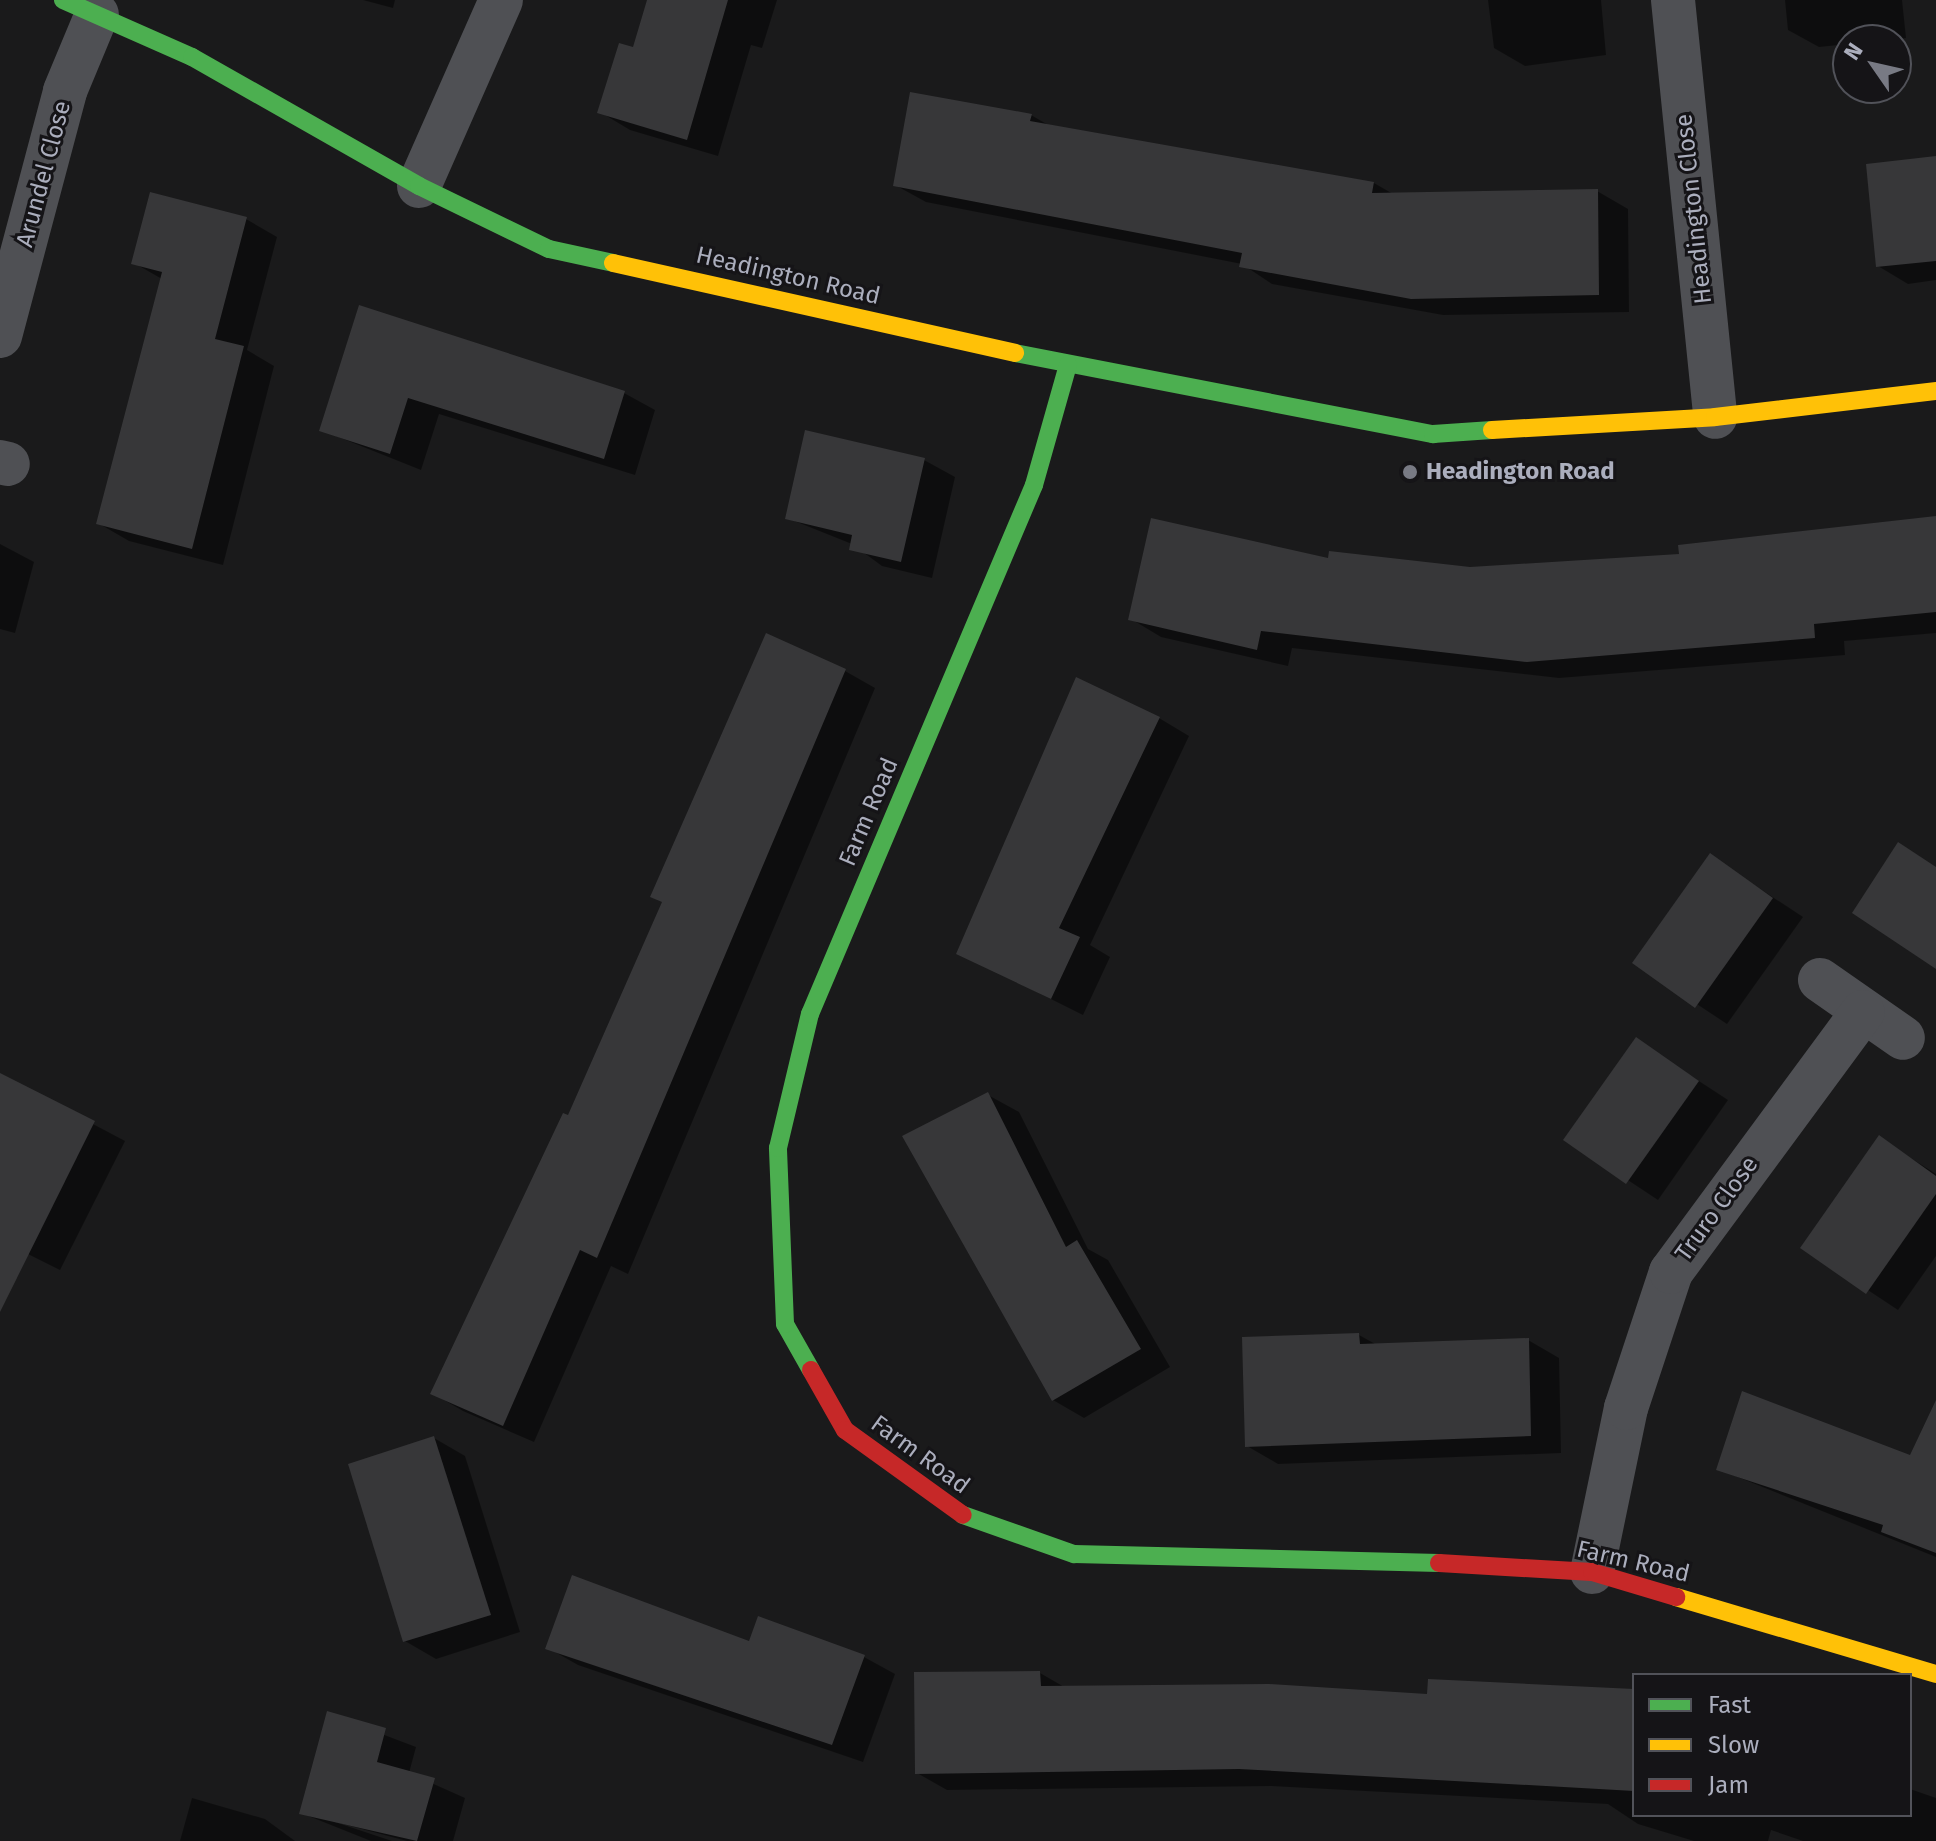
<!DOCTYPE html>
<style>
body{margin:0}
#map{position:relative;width:1936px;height:1841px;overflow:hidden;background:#1a1a1b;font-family:"Fira Sans",sans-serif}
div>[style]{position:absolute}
.shadow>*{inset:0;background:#0007}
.building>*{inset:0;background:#373739}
.street>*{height:44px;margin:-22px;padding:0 22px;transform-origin:22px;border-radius:22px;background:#4f5054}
.fast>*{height:18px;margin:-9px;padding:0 9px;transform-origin:9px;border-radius:9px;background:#4caf50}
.slow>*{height:18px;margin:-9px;padding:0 9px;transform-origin:9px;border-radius:9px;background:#ffc107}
.jam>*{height:18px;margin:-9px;padding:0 9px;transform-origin:9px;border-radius:9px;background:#c62828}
.dots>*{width:22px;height:22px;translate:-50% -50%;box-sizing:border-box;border:4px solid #151417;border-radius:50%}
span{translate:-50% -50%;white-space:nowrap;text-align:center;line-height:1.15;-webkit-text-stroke:6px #151417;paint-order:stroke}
.street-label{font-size:24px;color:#abaebd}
.poi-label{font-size:24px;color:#abaebd;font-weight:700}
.left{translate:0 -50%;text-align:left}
.legend{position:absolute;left:1632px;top:1673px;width:280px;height:144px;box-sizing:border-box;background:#151417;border:2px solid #515259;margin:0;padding:10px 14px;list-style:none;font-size:24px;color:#abaebd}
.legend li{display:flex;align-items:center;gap:16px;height:40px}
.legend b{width:40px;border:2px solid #515259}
.north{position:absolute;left:1832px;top:24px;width:80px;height:80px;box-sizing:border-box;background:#151417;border:2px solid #515259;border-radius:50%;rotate:304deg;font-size:22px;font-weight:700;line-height:32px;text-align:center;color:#abaebd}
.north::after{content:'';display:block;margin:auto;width:28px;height:36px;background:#787a84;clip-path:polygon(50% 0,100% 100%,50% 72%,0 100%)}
</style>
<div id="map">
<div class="shadow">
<i style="clip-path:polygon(363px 0,395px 0,393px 8px)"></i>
<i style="clip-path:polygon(649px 0,777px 0,762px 48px,751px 45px,718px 156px,630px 130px,600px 112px,634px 49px)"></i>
<i style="clip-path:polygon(1488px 0,1601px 0,1606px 55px,1525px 66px,1494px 48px)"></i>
<i style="clip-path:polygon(1785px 0,1902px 0,1906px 38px,1819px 47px,1788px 30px)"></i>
<i style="clip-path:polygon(1031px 115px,1050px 126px,1374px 183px,1393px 194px,1597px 191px,1628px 209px,1629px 312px,1443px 315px,1272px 284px,1242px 264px,926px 202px,895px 185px)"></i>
<i style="clip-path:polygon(1936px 157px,1936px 280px,1908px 284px,1878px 266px)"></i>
<i style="clip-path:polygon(152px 194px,246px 219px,277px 237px,247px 350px,274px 366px,223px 565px,129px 541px,98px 523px,162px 279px,134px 263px)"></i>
<i style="clip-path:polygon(360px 307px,624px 393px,655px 410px,635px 475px,439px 414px,421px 470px,321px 430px)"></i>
<i style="clip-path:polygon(924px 460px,955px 477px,932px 578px,882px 566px,852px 544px,787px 518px)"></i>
<i style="clip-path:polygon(1936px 520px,1936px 633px,1844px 641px,1845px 655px,1559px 678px,1292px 648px,1288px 666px,1161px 637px,1131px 619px,1330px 560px,1470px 569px,1681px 556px)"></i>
<i style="clip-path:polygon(0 544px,34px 562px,15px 633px,0 629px)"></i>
<i style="clip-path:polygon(845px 671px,875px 688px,628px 1274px,611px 1266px,534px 1442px,463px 1411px,432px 1393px,569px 1118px)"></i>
<i style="clip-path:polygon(1159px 718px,1189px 736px,1090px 945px,1110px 957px,1083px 1015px,959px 953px)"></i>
<i style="clip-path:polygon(1710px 856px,1803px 917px,1727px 1024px,1635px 963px)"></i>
<i style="clip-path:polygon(1636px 1040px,1728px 1100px,1658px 1200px,1566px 1139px)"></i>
<i style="clip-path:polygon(6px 1078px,125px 1141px,60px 1270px,0 1240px,0 1091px)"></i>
<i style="clip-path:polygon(988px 1095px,1019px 1112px,1088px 1249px,1108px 1260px,1170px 1367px,1084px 1418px,1053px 1400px)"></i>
<i style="clip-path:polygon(1879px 1138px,1936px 1174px,1936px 1256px,1898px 1310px,1803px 1247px)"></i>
<i style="clip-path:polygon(1359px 1335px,1377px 1345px,1528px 1340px,1559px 1358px,1561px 1453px,1278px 1464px,1247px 1446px)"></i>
<i style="clip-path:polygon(434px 1438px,465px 1456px,520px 1632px,436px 1659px,405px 1641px)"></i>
<i style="clip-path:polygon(1936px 1467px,1936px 1557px,1718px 1469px)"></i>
<i style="clip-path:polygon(750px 1643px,864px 1657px,895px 1674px,863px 1762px,578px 1665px,548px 1648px)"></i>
<i style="clip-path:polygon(1040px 1673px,1066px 1688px,1634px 1709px,1634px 1815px,1910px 1815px,1910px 1789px,1936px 1798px,1936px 1841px,1803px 1841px,1771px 1830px,1768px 1841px,1694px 1841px,1638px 1824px,1608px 1804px,1271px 1786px,947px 1790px,917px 1773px)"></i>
<i style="clip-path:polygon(329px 1714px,416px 1747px,409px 1773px,465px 1798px,453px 1841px,407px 1841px,332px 1821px,392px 1841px,371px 1841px,301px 1813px)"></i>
<i style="clip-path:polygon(192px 1798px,265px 1819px,295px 1841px,180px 1841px)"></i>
</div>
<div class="building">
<i style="clip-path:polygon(647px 0,728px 0,687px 140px,597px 113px,619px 43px,633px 47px)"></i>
<i style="clip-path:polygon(910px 92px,1032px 114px,1030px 121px,1374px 182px,1372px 193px,1598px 189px,1599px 295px,1411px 299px,1239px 267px,1242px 253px,893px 186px)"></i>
<i style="clip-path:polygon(1936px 156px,1936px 261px,1876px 267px,1866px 164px)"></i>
<i style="clip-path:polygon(150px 192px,247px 217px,215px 339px,244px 346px,192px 549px,96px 524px,162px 272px,131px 264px)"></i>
<i style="clip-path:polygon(359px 305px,625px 391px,604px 459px,408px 398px,390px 454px,319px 431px)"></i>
<i style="clip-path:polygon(805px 430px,925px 458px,901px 562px,849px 550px,852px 535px,785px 519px)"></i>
<i style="clip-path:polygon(1936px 516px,1936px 612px,1814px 624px,1815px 638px,1527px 662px,1261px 631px,1257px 650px,1128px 620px,1151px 518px,1328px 558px,1329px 551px,1470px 567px,1679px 554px,1678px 545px)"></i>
<i style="clip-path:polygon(766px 633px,846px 669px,597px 1258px,580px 1250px,503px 1426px,430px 1394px,563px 1113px,568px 1115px,662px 902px,650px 897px)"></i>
<i style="clip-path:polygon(1076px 677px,1160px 717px,1059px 928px,1080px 937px,1051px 999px,956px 954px)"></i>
<i style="clip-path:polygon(1898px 842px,1936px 867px,1936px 969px,1852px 913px)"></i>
<i style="clip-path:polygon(1710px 853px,1773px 898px,1695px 1008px,1632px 963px)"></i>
<i style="clip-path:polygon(1636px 1037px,1699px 1081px,1626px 1184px,1563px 1140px)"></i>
<i style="clip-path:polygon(0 1073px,95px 1121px,0 1312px)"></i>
<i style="clip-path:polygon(988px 1092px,1066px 1247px,1077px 1240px,1141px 1349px,1052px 1401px,902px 1136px)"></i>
<i style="clip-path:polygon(1879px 1135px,1936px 1176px,1936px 1194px,1866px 1294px,1800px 1248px)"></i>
<i style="clip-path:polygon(1359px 1333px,1360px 1344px,1529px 1338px,1531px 1436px,1245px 1447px,1242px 1337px)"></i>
<i style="clip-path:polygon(1742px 1391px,1910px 1455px,1936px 1400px,1936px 1553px,1881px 1532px,1883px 1525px,1716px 1470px)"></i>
<i style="clip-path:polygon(434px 1436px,491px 1615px,403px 1642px,348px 1464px)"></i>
<i style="clip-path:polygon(572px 1575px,749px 1641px,758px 1616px,865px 1655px,832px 1745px,545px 1649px)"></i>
<i style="clip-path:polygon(1040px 1671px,1041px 1686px,1269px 1684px,1427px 1694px,1428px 1679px,1634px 1689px,1634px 1791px,1239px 1769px,915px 1774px,914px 1672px)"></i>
<i style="clip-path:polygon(327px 1711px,386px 1728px,377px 1762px,435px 1778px,417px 1841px,299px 1814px)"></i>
</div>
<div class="street">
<i style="left:1673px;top:0;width:419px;rotate:84.2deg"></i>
<i style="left:419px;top:186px;width:203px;rotate:-66.2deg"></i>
<i style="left:0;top:336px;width:253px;rotate:-75.1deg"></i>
<i style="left:65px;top:91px;width:83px;rotate:-67.4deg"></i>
<i style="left:0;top:462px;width:8px;rotate:14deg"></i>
<i style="left:1820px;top:980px;width:101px;rotate:34.9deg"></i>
<i style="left:1592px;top:1572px;width:167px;rotate:-78.3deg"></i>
<i style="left:1626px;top:1408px;width:143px;rotate:-71.7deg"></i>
<i style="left:1671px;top:1272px;width:323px;rotate:-53.6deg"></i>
</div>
<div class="fast">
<i style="left:63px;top:0;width:141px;rotate:23.8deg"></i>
<i style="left:192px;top:57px;width:261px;rotate:29.6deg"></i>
<i style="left:419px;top:186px;width:144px;rotate:25.9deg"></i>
<i style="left:549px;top:249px;width:66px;rotate:12.3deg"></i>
<i style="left:1015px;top:353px;width:426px;rotate:11deg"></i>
<i style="left:1433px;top:434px;width:59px;rotate:-3.9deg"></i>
<i style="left:811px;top:1370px;width:53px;rotate:-119.5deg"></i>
<i style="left:785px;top:1324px;width:176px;rotate:-92.3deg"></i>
<i style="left:778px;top:1148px;width:138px;rotate:-76.6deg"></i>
<i style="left:810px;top:1014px;width:574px;rotate:-67.05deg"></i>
<i style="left:1034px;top:485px;width:125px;rotate:-74.2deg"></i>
<i style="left:963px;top:1515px;width:118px;rotate:19.4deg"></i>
<i style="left:1074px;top:1554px;width:365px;rotate:1.4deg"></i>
</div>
<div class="slow">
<i style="left:613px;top:263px;width:412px;rotate:12.6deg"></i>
<i style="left:1492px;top:430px;width:223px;rotate:-3.3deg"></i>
<i style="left:1715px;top:417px;width:223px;rotate:-6.7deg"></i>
<i style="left:1676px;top:1597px;width:271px;rotate:16.5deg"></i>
</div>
<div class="jam">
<i style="left:811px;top:1370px;width:69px;rotate:60.5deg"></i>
<i style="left:845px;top:1430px;width:145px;rotate:35.8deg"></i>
<i style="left:1439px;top:1563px;width:153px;rotate:3.4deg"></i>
<i style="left:1592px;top:1572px;width:88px;rotate:16.6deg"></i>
</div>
<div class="dots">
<i style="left:1410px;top:472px;background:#787a84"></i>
</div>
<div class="street-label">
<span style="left:44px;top:174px;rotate:-75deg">Arundel Close</span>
<span style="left:1694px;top:209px;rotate:-96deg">Headington Close</span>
<span style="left:788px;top:276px;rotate:13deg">Headington Road</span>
<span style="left:869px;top:812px;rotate:-67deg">Farm Road</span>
<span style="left:1717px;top:1209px;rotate:-54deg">Truro Close</span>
<span style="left:920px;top:1455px;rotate:36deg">Farm Road</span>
<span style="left:1633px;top:1562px;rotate:13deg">Farm Road</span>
</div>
<div class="poi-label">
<span class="left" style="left:1426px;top:472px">Headington Road</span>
</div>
<ul class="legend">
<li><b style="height:10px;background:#4caf50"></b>Fast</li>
<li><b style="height:10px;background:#ffc107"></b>Slow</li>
<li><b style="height:10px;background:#c62828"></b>Jam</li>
</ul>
<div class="north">N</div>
</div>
